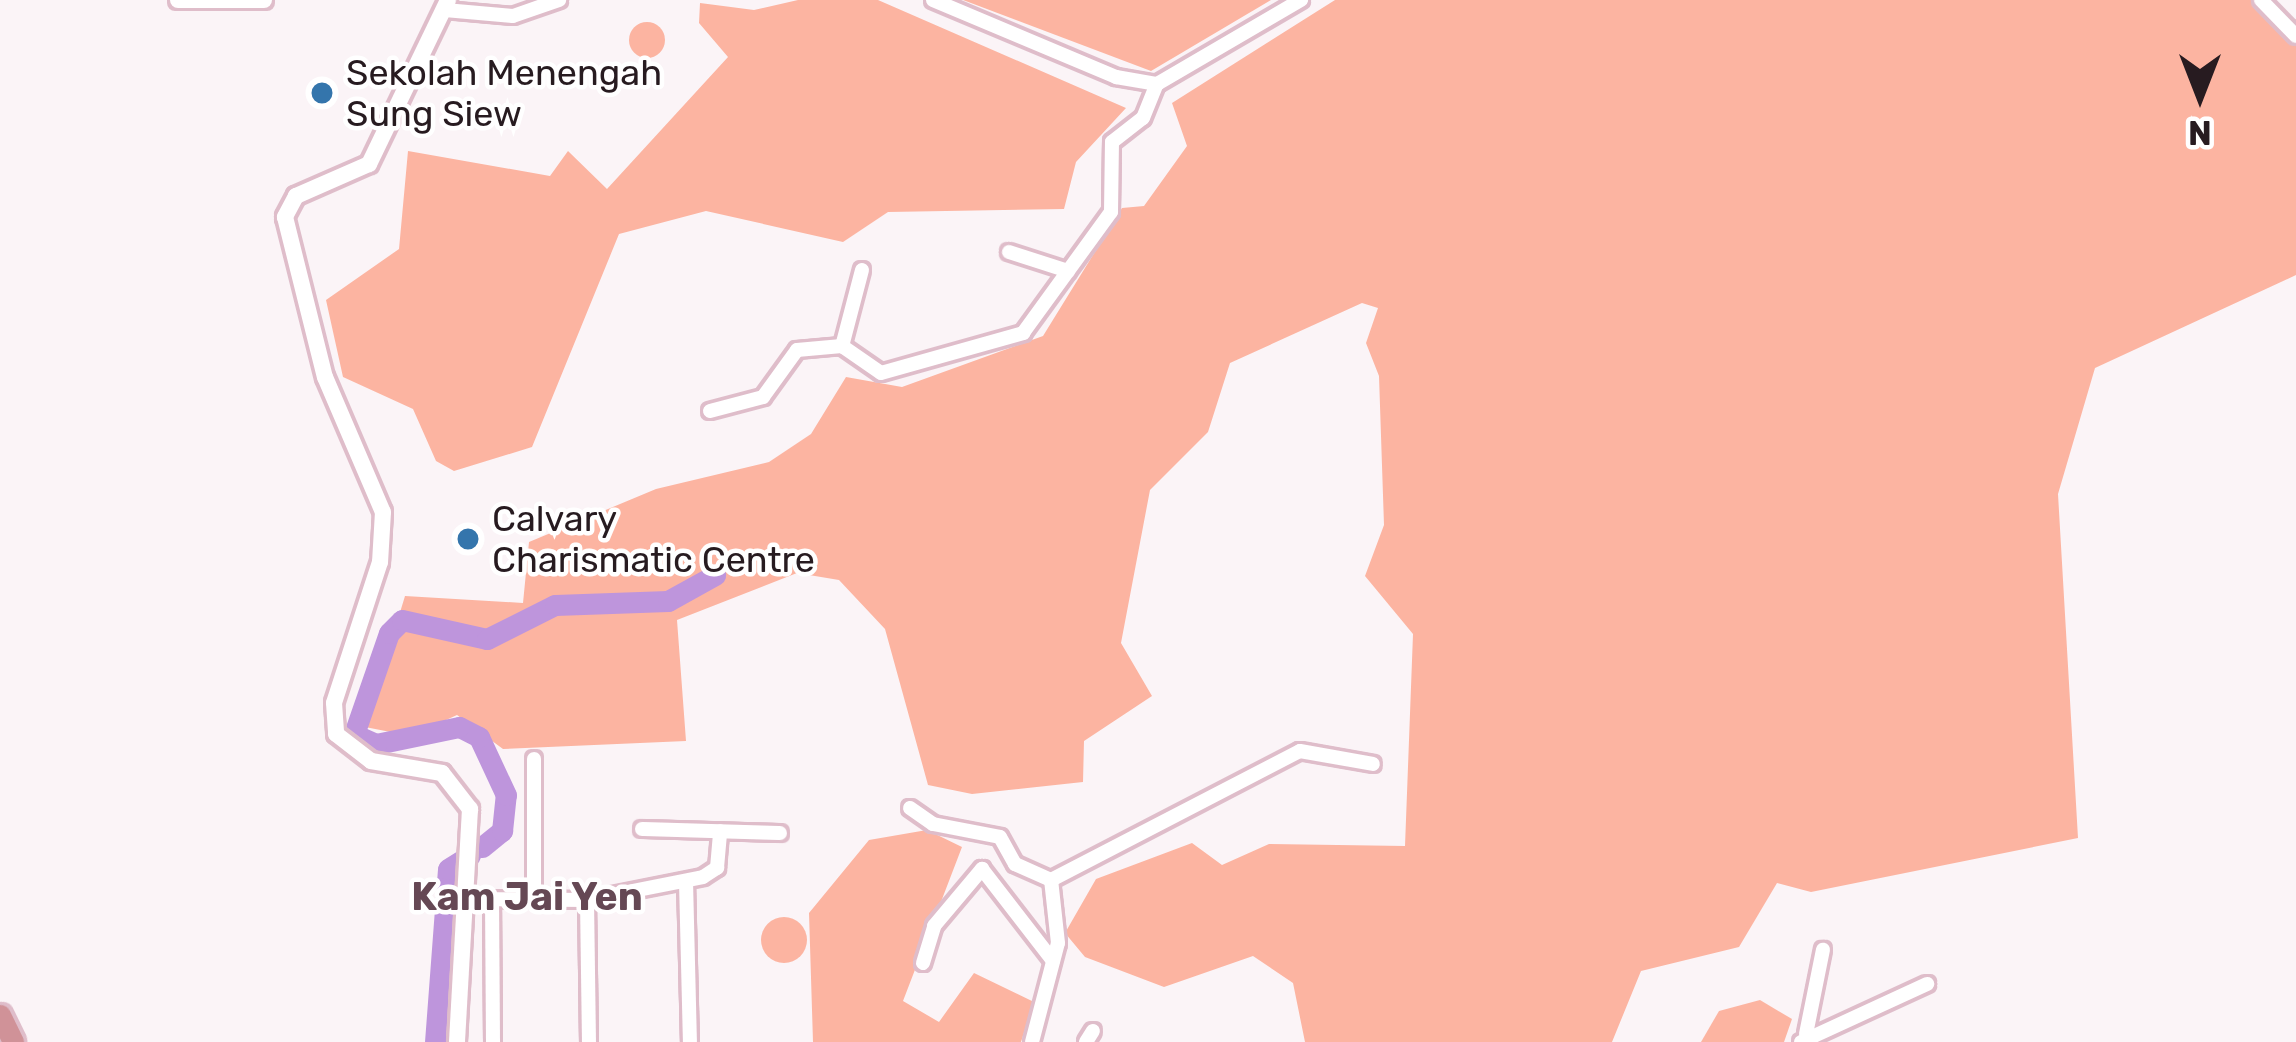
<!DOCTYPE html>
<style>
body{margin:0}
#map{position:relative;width:2296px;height:1042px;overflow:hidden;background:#fbf4f7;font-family:Rubik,sans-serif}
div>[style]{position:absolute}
.green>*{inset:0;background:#fcb4a1}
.round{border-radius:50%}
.river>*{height:21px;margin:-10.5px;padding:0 10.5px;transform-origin:10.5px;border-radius:10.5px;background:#be95dc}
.roads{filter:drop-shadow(3px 0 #dfbdca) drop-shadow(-3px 0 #dfbdca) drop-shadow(0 3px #dfbdca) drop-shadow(0 -3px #dfbdca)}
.minor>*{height:14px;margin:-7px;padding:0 7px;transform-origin:7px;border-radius:7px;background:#fff}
.tertiary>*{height:16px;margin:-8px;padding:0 8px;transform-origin:8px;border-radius:8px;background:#fff}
.trunk>*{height:21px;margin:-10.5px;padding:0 10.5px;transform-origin:10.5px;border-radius:10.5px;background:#d09298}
.dots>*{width:33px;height:33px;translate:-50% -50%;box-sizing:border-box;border:6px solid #fff;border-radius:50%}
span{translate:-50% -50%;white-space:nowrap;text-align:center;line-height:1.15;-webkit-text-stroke:9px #fff;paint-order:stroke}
.poi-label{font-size:36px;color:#271b20}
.left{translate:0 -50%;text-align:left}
.neighbourhood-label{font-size:39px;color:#654854;font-weight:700}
.north{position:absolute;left:2140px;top:36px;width:120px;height:120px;-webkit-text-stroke:9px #fff;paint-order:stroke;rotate:180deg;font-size:33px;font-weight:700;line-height:48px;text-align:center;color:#271b20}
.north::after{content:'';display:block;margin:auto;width:42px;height:54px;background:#271b20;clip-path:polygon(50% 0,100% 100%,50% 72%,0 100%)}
</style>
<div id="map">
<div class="green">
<i style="clip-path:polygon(798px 0,878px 0,1126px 108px,1076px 162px,1064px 209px,888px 212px,843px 242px,706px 211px,619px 234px,532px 447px,454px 471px,436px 461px,413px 409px,343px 377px,326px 300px,399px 249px,408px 151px,550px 176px,568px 151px,607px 189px,728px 57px,699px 23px,700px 3px,754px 10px)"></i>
<i style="clip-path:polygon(963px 0,1271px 0,1151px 71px)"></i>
<i style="clip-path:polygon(1335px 0,2255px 0,2283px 32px,2296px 19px,2296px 275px,2095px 368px,2058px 494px,2078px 838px,1811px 892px,1777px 883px,1739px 947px,1641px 971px,1612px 1042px,1305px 1042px,1293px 983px,1253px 956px,1164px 987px,1085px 957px,1065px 933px,1096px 879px,1192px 843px,1222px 865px,1269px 844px,1405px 846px,1413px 634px,1365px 576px,1384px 525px,1379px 376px,1366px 343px,1378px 308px,1362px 303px,1230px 363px,1208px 432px,1150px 490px,1121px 643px,1152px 696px,1084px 741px,1083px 782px,972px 794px,928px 785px,885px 629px,839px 580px,797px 573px,677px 620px,686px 741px,503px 749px,457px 715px,411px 736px,365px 727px,405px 596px,523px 603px,529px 542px,656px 489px,769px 462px,811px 434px,846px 377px,902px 387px,1043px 336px,1122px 208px,1144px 206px,1187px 146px,1172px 103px)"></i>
<i class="round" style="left:629px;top:22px;width:36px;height:36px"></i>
<i style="clip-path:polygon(927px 830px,962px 847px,903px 1001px,939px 1022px,974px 973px,1034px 1002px,1021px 1042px,813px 1042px,809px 913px,869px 840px)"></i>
<i class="round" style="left:761px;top:917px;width:46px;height:46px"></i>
<i style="clip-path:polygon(1760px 1000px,1792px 1019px,1784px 1042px,1701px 1042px,1719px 1011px)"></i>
</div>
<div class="river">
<i style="left:482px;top:847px;width:26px;rotate:-39deg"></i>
<i style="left:502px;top:831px;width:36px;rotate:-84deg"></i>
<i style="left:506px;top:795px;width:64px;rotate:-115deg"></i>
<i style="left:479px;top:737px;width:22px;rotate:-153deg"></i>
<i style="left:459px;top:727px;width:85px;rotate:168.4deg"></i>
<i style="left:376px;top:744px;width:24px;rotate:-156deg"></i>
<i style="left:354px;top:734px;width:107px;rotate:-70.9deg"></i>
<i style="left:389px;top:633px;width:18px;rotate:-45deg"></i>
<i style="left:402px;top:620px;width:87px;rotate:12.6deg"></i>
<i style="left:487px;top:639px;width:76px;rotate:-26.6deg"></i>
<i style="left:555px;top:605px;width:113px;rotate:-2deg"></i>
<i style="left:668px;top:601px;width:54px;rotate:-29deg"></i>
<i style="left:435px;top:1042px;width:173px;rotate:-85.7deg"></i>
<i style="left:448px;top:869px;width:26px;rotate:-32deg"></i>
</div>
<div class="roads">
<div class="minor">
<i style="left:933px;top:0;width:199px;rotate:22.8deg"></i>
<i style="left:1116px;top:77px;width:42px;rotate:9.7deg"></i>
<i style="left:1157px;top:84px;width:167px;rotate:-30.3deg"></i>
<i style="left:2261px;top:0;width:50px;rotate:45.8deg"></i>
<i style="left:445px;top:10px;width:68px;rotate:5deg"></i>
<i style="left:513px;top:16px;width:49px;rotate:-19.2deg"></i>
<i style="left:1009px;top:252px;width:62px;rotate:17.9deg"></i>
<i style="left:862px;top:270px;width:79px;rotate:104.7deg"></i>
<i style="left:842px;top:346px;width:47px;rotate:34.7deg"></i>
<i style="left:881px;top:373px;width:148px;rotate:-15.7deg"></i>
<i style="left:1023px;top:333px;width:150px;rotate:-54deg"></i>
<i style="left:1111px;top:212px;width:70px;rotate:-89.2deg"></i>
<i style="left:1112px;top:142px;width:39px;rotate:-38deg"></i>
<i style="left:1143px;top:118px;width:37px;rotate:-68deg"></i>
<i style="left:710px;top:411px;width:55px;rotate:-14.8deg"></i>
<i style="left:763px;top:397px;width:58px;rotate:-54.1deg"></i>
<i style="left:797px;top:350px;width:45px;rotate:-5.1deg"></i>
<i style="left:910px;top:808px;width:28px;rotate:35deg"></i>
<i style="left:933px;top:824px;width:68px;rotate:11deg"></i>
<i style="left:1000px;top:837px;width:31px;rotate:61deg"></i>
<i style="left:1015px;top:864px;width:39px;rotate:24deg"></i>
<i style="left:1051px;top:880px;width:280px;rotate:-27.4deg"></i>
<i style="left:1300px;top:751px;width:74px;rotate:10.1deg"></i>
<i style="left:642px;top:829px;width:138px;rotate:1.7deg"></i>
<i style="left:686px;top:881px;width:161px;rotate:88.6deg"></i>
<i style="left:468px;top:899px;width:119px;rotate:0.5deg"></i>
<i style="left:587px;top:900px;width:118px;rotate:-11.2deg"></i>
<i style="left:703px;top:877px;width:17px;rotate:-33deg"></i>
<i style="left:717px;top:868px;width:37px;rotate:-85deg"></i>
<i style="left:492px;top:899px;width:143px;rotate:89.6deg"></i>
<i style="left:534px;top:899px;width:140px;rotate:-90deg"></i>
<i style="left:587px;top:900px;width:142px;rotate:89.2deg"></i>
<i style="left:923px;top:963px;width:39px;rotate:-73deg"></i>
<i style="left:934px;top:926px;width:75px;rotate:-49.9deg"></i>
<i style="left:982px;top:869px;width:116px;rotate:52.3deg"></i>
<i style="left:1806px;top:1034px;width:86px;rotate:-78.6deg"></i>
<i style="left:1032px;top:1042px;width:102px;rotate:-75.3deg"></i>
<i style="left:1058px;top:943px;width:63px;rotate:-96.3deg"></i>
<i style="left:1086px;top:1042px;width:13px;rotate:-58deg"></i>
<i style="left:1801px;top:1042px;width:139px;rotate:-24.7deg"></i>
</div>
<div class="tertiary">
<i style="left:178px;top:0;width:86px"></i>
<i style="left:448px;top:0;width:182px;rotate:115.7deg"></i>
<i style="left:369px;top:164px;width:80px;rotate:156.3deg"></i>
<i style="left:296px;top:196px;width:24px;rotate:118deg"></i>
<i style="left:285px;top:217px;width:165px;rotate:76deg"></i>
<i style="left:325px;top:377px;width:147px;rotate:66.8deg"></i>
<i style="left:383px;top:512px;width:50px;rotate:93.4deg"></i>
<i style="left:380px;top:562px;width:148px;rotate:108.1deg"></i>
<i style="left:334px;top:703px;width:31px;rotate:86deg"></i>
<i style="left:336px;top:734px;width:44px;rotate:37.6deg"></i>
<i style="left:371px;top:761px;width:72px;rotate:9.6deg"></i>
<i style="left:442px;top:773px;width:46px;rotate:52.1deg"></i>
<i style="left:470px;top:809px;width:233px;rotate:93.2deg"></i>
</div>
<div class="trunk">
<i style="left:0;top:1015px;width:30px;rotate:64deg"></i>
</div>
</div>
<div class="dots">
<i style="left:322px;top:93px;background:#3475ac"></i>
<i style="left:468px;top:539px;background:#3475ac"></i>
</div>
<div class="poi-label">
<span class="left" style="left:346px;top:93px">Sekolah Menengah<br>Sung Siew</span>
<span class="left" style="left:492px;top:539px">Calvary<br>Charismatic Centre</span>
</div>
<div class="neighbourhood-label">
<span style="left:527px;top:897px">Kam Jai Yen</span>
</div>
<div class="north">N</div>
</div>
